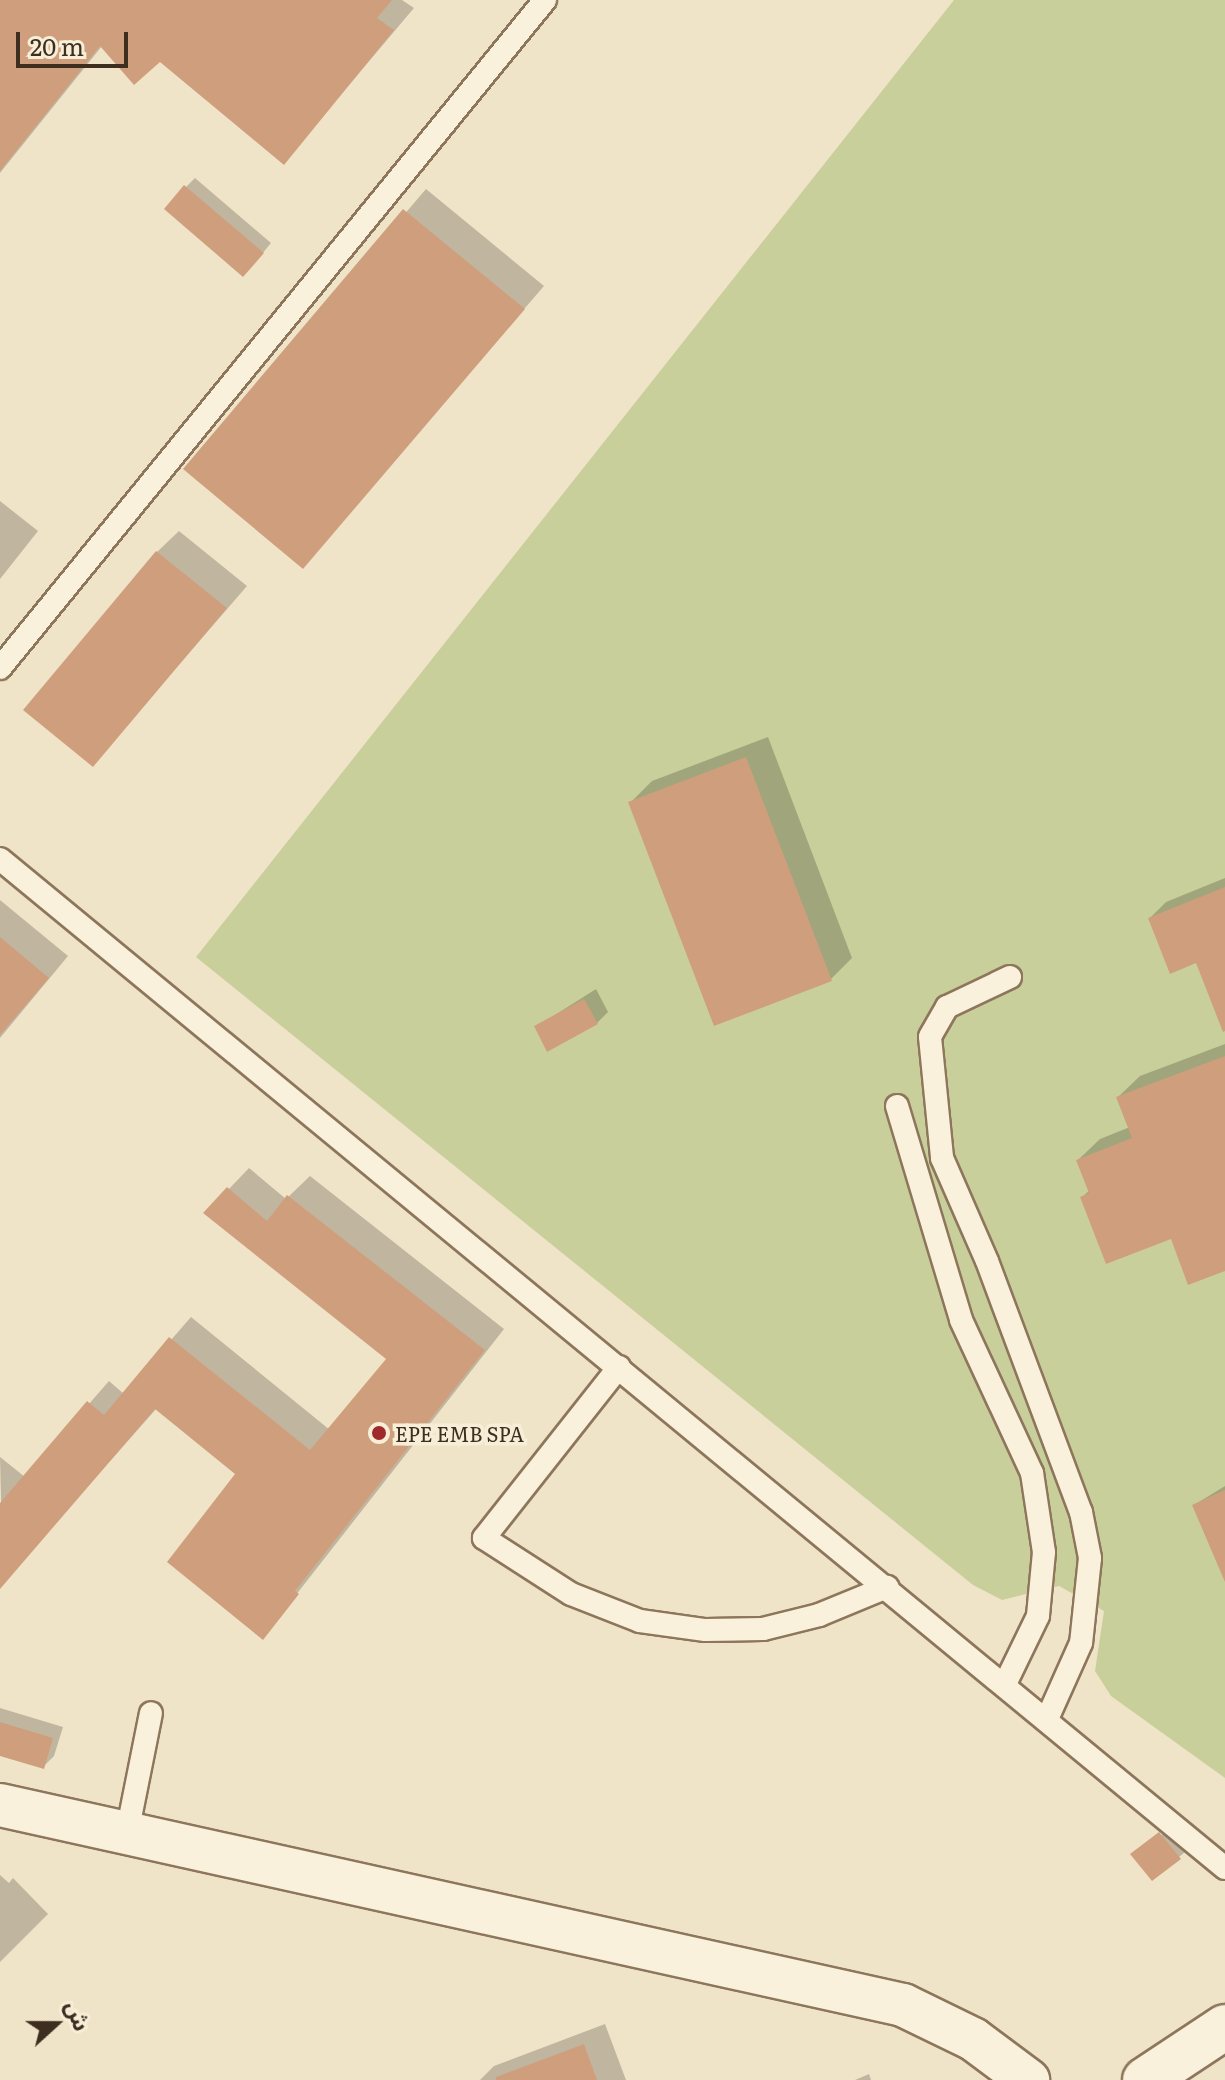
<!DOCTYPE html>
<meta charset="utf-8">
<style>
body{margin:0}
#map{position:relative;width:1225px;height:2080px;overflow:hidden;background:#f0e4c8;font-family:Literata,"Noto Sans Arabic",serif}
div>[style]{position:absolute}
.green>*{inset:0;background:#c9cf9b}
.shadow>*{inset:0;background:#0003}
.building>*{inset:0;background:#cf9f7d}
.roads{filter:drop-shadow(2px 0 #8d765c) drop-shadow(-2px 0 #8d765c) drop-shadow(0 2px #8d765c) drop-shadow(0 -2px #8d765c)}
.service>*{height:22px;margin:-11px;padding:0 11px;transform-origin:11px;border-radius:11px;background:#faf1dc}
.minor>*{height:42px;margin:-21px;padding:0 21px;transform-origin:21px;border-radius:21px;background:#faf1dc}
.secondary>*{height:44px;margin:-22px;padding:0 22px;transform-origin:22px;border-radius:22px;background:#faf1dc}
.dots>*{width:22px;height:22px;translate:-50% -50%;box-sizing:border-box;border:4px solid #f7eed8;border-radius:50%}
span{translate:-50% -50%;white-space:nowrap;text-align:center;line-height:1.15;-webkit-text-stroke:7px #f7eed8;paint-order:stroke}
.poi-label{font-size:20px;color:#3d2e20}
.left{translate:0 -50%;text-align:left}
.north{position:absolute;left:16px;top:1984px;width:80px;height:80px;-webkit-text-stroke:6px #f7eed8;paint-order:stroke;rotate:69deg;font-size:22px;font-weight:700;line-height:32px;text-align:center;color:#3d2e20}
.north::after{content:'';display:block;margin:auto;width:28px;height:36px;background:#3d2e20;clip-path:polygon(50% 0,100% 100%,50% 72%,0 100%)}
.scale{position:absolute;left:16px;top:32px;width:112px;height:36px;box-sizing:border-box;border:4px solid #3d2e20;border-top:0;padding-left:10px;font-size:24px;line-height:28px;white-space:nowrap;color:#3d2e20;-webkit-text-stroke:6px #f7eed8;paint-order:stroke}
</style>
<div id="map">
<div class="green">
<i style="clip-path:polygon(954px 0,1225px 0,1225px 1778px,1111px 1696px,1095px 1671px,1104px 1611px,1059px 1586px,1002px 1600px,973px 1585px,196px 957px)"></i>
</div>
<div class="shadow">
<i style="clip-path:polygon(0 0,402px 0,414px 8px,284px 162px,160px 59px,102px 46px,0 173px)"></i>
<i style="clip-path:polygon(195px 178px,271px 243px,252px 266px,186px 187px)"></i>
<i style="clip-path:polygon(426px 189px,544px 286px,303px 566px,186px 469px)"></i>
<i style="clip-path:polygon(0 501px,38px 531px,0 579px)"></i>
<i style="clip-path:polygon(179px 531px,247px 586px,93px 764px,157px 552px)"></i>
<i style="clip-path:polygon(768px 737px,852px 958px,831px 979px,631px 802px,652px 781px)"></i>
<i style="clip-path:polygon(1225px 878px,1225px 984px,1150px 918px,1166px 902px)"></i>
<i style="clip-path:polygon(0 900px,68px 956px,0 1038px)"></i>
<i style="clip-path:polygon(596px 989px,608px 1012px,597px 1023px,536px 1027px)"></i>
<i style="clip-path:polygon(1225px 1044px,1225px 1269px,1172px 1237px,1082px 1197px,1090px 1190px,1078px 1160px,1100px 1139px,1130px 1127px,1118px 1097px,1140px 1076px)"></i>
<i style="clip-path:polygon(249px 1168px,286px 1199px,310px 1176px,504px 1329px,263px 1637px,238px 1474px,157px 1408px,3px 1582px,0 1457px,25px 1477px,109px 1381px,124px 1394px,191px 1317px,330px 1430px,389px 1359px,206px 1213px)"></i>
<i style="clip-path:polygon(1225px 1486px,1225px 1577px,1194px 1505px)"></i>
<i style="clip-path:polygon(0 1708px,63px 1727px,54px 1756px,43px 1767px,0 1754px)"></i>
<i style="clip-path:polygon(1168px 1831px,1185px 1852px,1153px 1879px,1138px 1849px)"></i>
<i style="clip-path:polygon(0 1875px,9px 1883px,13px 1878px,48px 1914px,0 1962px)"></i>
<i style="clip-path:polygon(605px 2024px,626px 2080px,480px 2080px,494px 2066px)"></i>
<i style="clip-path:polygon(869px 2074px,871px 2080px,855px 2080px)"></i>
</div>
<div class="building">
<i style="clip-path:polygon(0 0,392px 0,377px 18px,394px 30px,284px 165px,160px 62px,134px 85px,100px 46px,0 171px)"></i>
<i style="clip-path:polygon(184px 185px,264px 253px,243px 277px,164px 209px)"></i>
<i style="clip-path:polygon(403px 209px,525px 309px,303px 569px,183px 469px)"></i>
<i style="clip-path:polygon(156px 551px,227px 608px,93px 767px,23px 710px)"></i>
<i style="clip-path:polygon(746px 757px,832px 981px,714px 1026px,628px 802px)"></i>
<i style="clip-path:polygon(1225px 887px,1225px 1031px,1223px 1032px,1196px 963px,1170px 974px,1148px 918px)"></i>
<i style="clip-path:polygon(0 937px,49px 978px,0 1035px)"></i>
<i style="clip-path:polygon(584px 999px,598px 1024px,547px 1052px,534px 1026px)"></i>
<i style="clip-path:polygon(1225px 1056px,1225px 1271px,1188px 1285px,1171px 1239px,1106px 1264px,1080px 1197px,1089px 1193px,1076px 1160px,1132px 1138px,1116px 1097px)"></i>
<i style="clip-path:polygon(227px 1187px,267px 1221px,287px 1195px,485px 1350px,295px 1591px,299px 1594px,263px 1640px,167px 1562px,235px 1474px,155px 1409px,0 1589px,0 1503px,87px 1401px,104px 1415px,169px 1337px,310px 1450px,386px 1359px,203px 1213px)"></i>
<i style="clip-path:polygon(1225px 1490px,1225px 1582px,1192px 1505px)"></i>
<i style="clip-path:polygon(0 1722px,53px 1738px,44px 1769px,0 1756px)"></i>
<i style="clip-path:polygon(1159px 1832px,1181px 1859px,1152px 1881px,1130px 1854px)"></i>
<i style="clip-path:polygon(584px 2044px,597px 2080px,496px 2080px,496px 2077px)"></i>
</div>
<div class="roads">
<div class="service">
<i style="left:0;top:668px;width:862px;rotate:-50.79deg"></i>
<i style="left:0;top:859px;width:1587px;rotate:39.48deg"></i>
<i style="left:1010px;top:977px;width:70px;rotate:154.5deg"></i>
<i style="left:947px;top:1007px;width:34px;rotate:120deg"></i>
<i style="left:930px;top:1037px;width:122px;rotate:84.3deg"></i>
<i style="left:942px;top:1158px;width:112px;rotate:66.4deg"></i>
<i style="left:987px;top:1261px;width:268px;rotate:69.5deg"></i>
<i style="left:1081px;top:1512px;width:47px;rotate:78.9deg"></i>
<i style="left:1090px;top:1558px;width:85px;rotate:96deg"></i>
<i style="left:1081px;top:1643px;width:83px;rotate:114.1deg"></i>
<i style="left:897px;top:1106px;width:223px;rotate:73.3deg"></i>
<i style="left:961px;top:1320px;width:169px;rotate:65.1deg"></i>
<i style="left:1032px;top:1473px;width:80px;rotate:81.4deg"></i>
<i style="left:1044px;top:1552px;width:64px;rotate:95.4deg"></i>
<i style="left:1038px;top:1616px;width:76px;rotate:115.9deg"></i>
<i style="left:619px;top:1367px;width:218px;rotate:128.3deg"></i>
<i style="left:484px;top:1538px;width:103px;rotate:32.8deg"></i>
<i style="left:571px;top:1594px;width:74px;rotate:21.4deg"></i>
<i style="left:640px;top:1621px;width:66px;rotate:7.9deg"></i>
<i style="left:705px;top:1630px;width:58px;rotate:-1deg"></i>
<i style="left:763px;top:1629px;width:58px;rotate:-14deg"></i>
<i style="left:819px;top:1615px;width:74px;rotate:-22.4deg"></i>
<i style="left:127px;top:1833px;width:122px;rotate:-78.7deg"></i>
</div>
<div class="minor">
<i style="left:0;top:1805px;width:925px;rotate:12.49deg"></i>
<i style="left:903px;top:2005px;width:78px;rotate:25.9deg"></i>
<i style="left:973px;top:2039px;width:69px;rotate:36.7deg"></i>
</div>
<div class="secondary">
<i style="left:1145px;top:2080px;width:96px;rotate:-33.5deg"></i>
</div>
</div>
<div class="dots">
<i style="left:379px;top:1433px;background:#9e2a2b"></i>
</div>
<div class="poi-label">
<span class="left" style="left:395px;top:1433px">EPE EMB SPA</span>
</div>
<div class="north">ش</div>
<div class="scale">20 m</div>
</div>
